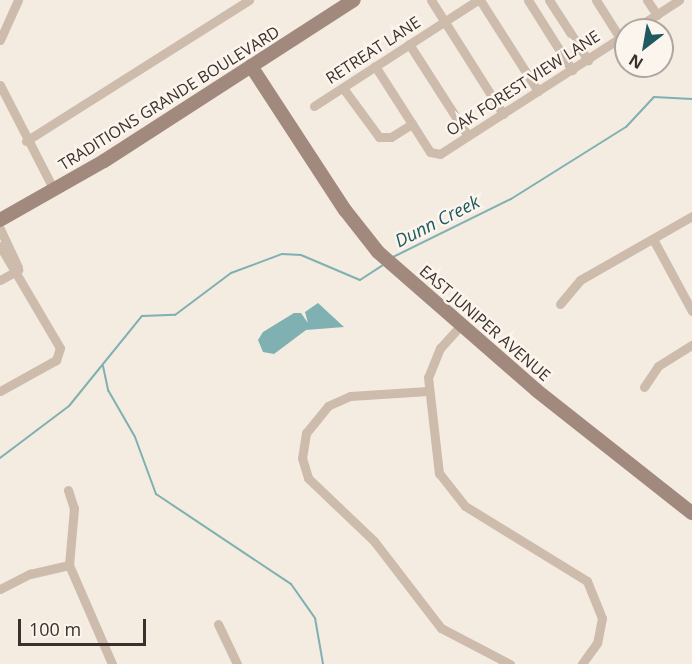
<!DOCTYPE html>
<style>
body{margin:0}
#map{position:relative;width:692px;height:664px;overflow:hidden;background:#f4ebe1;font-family:"Open Sans",sans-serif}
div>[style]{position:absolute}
.water>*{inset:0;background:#7fb0b2}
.stream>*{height:2px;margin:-1px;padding:0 1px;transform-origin:1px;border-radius:1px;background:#7fb0b2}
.street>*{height:9px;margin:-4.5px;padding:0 4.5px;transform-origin:4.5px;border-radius:4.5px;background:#cdbbac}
.secondary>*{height:14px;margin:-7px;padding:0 7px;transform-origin:7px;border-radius:7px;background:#a18a7d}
span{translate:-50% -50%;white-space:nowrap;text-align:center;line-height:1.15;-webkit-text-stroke:5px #fbf5ee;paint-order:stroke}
.street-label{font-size:16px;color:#3b302b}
.water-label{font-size:18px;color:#1f5a5e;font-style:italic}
.north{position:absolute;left:614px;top:18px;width:60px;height:60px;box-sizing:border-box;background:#fbf5ee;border:2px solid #aea6a0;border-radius:50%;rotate:211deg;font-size:16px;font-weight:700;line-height:24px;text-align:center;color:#3b302b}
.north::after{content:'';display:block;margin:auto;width:21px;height:27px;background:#1f5a5e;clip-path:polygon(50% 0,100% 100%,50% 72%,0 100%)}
.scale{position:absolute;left:18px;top:619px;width:128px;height:27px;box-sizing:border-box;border:3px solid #3b302b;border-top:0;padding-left:8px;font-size:18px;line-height:21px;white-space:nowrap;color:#3b302b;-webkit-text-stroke:4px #fbf5ee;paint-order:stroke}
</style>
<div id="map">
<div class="water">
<i style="clip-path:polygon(318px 303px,344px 327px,306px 330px,274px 354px,263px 352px,258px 340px,263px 332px,294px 313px,301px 313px,308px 323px,305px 312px)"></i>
</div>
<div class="stream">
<i style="left:391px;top:258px;width:134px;rotate:-26.2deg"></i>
<i style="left:511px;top:199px;width:136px;rotate:-32.1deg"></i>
<i style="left:626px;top:127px;width:41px;rotate:-47deg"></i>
<i style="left:654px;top:97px;width:38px;rotate:3deg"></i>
<i style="left:103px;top:366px;width:25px;rotate:78deg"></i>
<i style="left:108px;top:390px;width:54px;rotate:60.1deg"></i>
<i style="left:135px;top:437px;width:61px;rotate:69.8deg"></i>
<i style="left:156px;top:494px;width:162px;rotate:33.7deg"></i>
<i style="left:291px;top:584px;width:42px;rotate:54.8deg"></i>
<i style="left:315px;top:618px;width:47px;rotate:80.1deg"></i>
<i style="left:0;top:458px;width:86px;rotate:-37deg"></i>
<i style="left:69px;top:406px;width:116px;rotate:-51deg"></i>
<i style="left:142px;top:316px;width:33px;rotate:-2deg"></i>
<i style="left:175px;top:315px;width:70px;rotate:-36.9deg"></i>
<i style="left:231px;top:273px;width:54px;rotate:-20.4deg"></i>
<i style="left:282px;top:254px;width:19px;rotate:3deg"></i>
<i style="left:301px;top:255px;width:64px;rotate:23deg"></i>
<i style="left:360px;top:280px;width:30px;rotate:-33deg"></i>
</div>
<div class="street">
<i style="left:431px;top:0;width:135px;rotate:57.7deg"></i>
<i style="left:480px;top:0;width:108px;rotate:57.5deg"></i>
<i style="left:528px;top:0;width:83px;rotate:57.8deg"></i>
<i style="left:549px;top:0;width:72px;rotate:57deg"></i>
<i style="left:596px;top:0;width:45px;rotate:57.7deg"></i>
<i style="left:647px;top:0;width:18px;rotate:56deg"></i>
<i style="left:633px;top:30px;width:55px;rotate:-33.1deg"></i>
<i style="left:0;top:40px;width:44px;rotate:-65.8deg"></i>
<i style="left:409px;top:44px;width:109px;rotate:57.3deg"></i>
<i style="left:375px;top:66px;width:102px;rotate:57.4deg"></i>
<i style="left:430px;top:152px;width:10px;rotate:11deg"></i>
<i style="left:440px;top:154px;width:221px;rotate:-32.8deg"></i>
<i style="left:0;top:85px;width:118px;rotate:62.8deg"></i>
<i style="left:343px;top:88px;width:61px;rotate:53.7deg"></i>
<i style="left:379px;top:137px;width:12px"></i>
<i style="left:391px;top:137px;width:25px;rotate:-32deg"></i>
<i style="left:314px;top:106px;width:195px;rotate:-32.9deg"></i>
<i style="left:26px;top:141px;width:264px;rotate:-32.3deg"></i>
<i style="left:0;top:229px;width:42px;rotate:64.7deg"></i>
<i style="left:653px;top:239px;width:82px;rotate:61.6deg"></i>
<i style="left:0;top:246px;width:118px;rotate:59.5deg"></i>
<i style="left:60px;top:348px;width:13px;rotate:108deg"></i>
<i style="left:56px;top:360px;width:64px;rotate:151deg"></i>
<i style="left:0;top:280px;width:21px;rotate:-29deg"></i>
<i style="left:560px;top:304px;width:31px;rotate:-50deg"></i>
<i style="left:580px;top:280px;width:129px;rotate:-29.7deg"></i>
<i style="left:461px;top:325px;width:31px;rotate:132deg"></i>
<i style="left:440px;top:348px;width:31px;rotate:112deg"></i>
<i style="left:428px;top:377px;width:97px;rotate:83.5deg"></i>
<i style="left:439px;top:473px;width:42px;rotate:51.8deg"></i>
<i style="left:465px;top:506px;width:143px;rotate:31.6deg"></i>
<i style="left:587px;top:581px;width:40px;rotate:68deg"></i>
<i style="left:602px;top:618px;width:25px;rotate:101deg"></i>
<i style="left:597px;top:643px;width:26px;rotate:126deg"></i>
<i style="left:644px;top:387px;width:25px;rotate:-56deg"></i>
<i style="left:658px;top:366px;width:40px;rotate:-32deg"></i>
<i style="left:428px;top:391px;width:78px;rotate:176.3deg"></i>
<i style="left:350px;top:396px;width:24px;rotate:156deg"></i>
<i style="left:328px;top:406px;width:35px;rotate:129deg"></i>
<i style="left:306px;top:433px;width:25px;rotate:99deg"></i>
<i style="left:302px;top:458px;width:21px;rotate:73deg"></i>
<i style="left:308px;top:478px;width:91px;rotate:43.7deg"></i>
<i style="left:374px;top:541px;width:110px;rotate:52.4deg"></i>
<i style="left:441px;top:628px;width:78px;rotate:27.6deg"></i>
<i style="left:68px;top:490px;width:19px;rotate:72deg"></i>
<i style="left:74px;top:508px;width:57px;rotate:95deg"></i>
<i style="left:69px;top:565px;width:108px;rotate:66.5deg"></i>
<i style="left:0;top:589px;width:34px;rotate:-27deg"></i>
<i style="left:30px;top:574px;width:40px;rotate:-13deg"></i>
<i style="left:218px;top:624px;width:44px;rotate:64.6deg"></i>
</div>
<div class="secondary">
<i style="left:251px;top:66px;width:172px;rotate:56.9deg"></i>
<i style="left:345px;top:210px;width:53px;rotate:51.8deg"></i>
<i style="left:378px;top:252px;width:210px;rotate:41.1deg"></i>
<i style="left:536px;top:390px;width:199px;rotate:38.3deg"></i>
<i style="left:0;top:220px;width:120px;rotate:-29.6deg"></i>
<i style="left:104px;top:161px;width:297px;rotate:-32.8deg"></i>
</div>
<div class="street-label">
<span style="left:373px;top:50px;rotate:-33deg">RETREAT LANE</span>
<span style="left:523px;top:83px;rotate:-33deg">OAK FOREST VIEW LANE</span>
<span style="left:169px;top:98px;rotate:-32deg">TRADITIONS GRANDE BOULEVARD</span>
<span style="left:485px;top:323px;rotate:41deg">EAST JUNIPER AVENUE</span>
</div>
<div class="water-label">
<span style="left:437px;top:221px;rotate:-27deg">Dunn Creek</span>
</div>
<div class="north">N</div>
<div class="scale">100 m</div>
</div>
